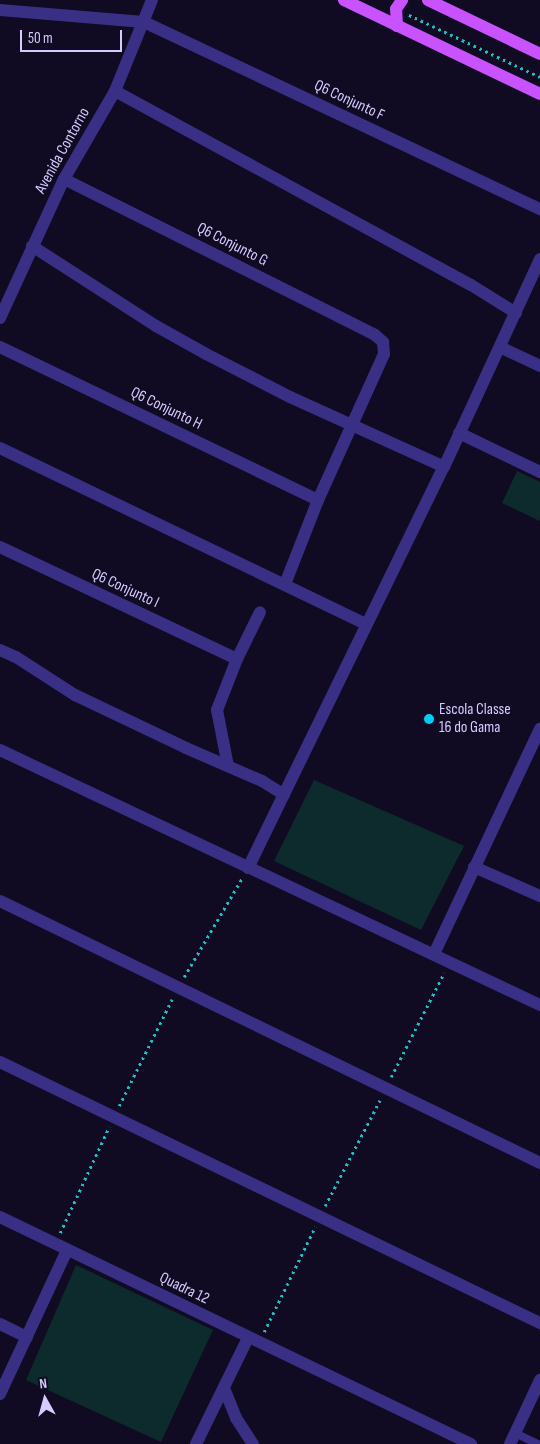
<!DOCTYPE html>
<style>
body{margin:0}
#map{position:relative;width:540px;height:1444px;overflow:hidden;background:#100b22;font-family:"Sofia Sans Condensed",sans-serif}
div>[style]{position:absolute}
.green>*{inset:0;background:#0d2b2c}
.path>*{height:2.5px;margin-top:-1.25px;transform-origin:0;background:repeating-linear-gradient(90deg,#21bebe 0 2.5px,transparent 0 6.5px)}
.service>*{height:8px;margin:-4px;padding:0 4px;transform-origin:4px;border-radius:4px;background:#393086}
.minor>*{height:12px;margin:-6px;padding:0 6px;transform-origin:6px;border-radius:6px;background:#393086}
.tertiary>*{height:12px;margin:-6px;padding:0 6px;transform-origin:6px;border-radius:6px;background:#393086}
.primary>*{height:12px;margin:-6px;padding:0 6px;transform-origin:6px;border-radius:6px;background:#c952ff}
.dots>*{width:14px;height:14px;translate:-50% -50%;box-sizing:border-box;border:2px solid #100b22;border-radius:50%}
span{translate:-50% -50%;white-space:nowrap;text-align:center;line-height:1.15;-webkit-text-stroke:4.5px #100b22;paint-order:stroke}
.street-label{font-size:16px;color:#d5cbff}
.poi-label{font-size:16px;color:#d5cbff}
.left{translate:0 -50%;text-align:left}
.north{position:absolute;left:20px;top:1374px;width:50px;height:50px;-webkit-text-stroke:4px #100b22;paint-order:stroke;rotate:353deg;font-size:14px;font-weight:700;line-height:20px;text-align:center;color:#d5cbff}
.north::after{content:'';display:block;margin:auto;width:18px;height:22px;background:#d5cbff;clip-path:polygon(50% 0,100% 100%,50% 72%,0 100%)}
.scale{position:absolute;left:20px;top:30px;width:102px;height:22px;box-sizing:border-box;border:2px solid #d5cbff;border-top:0;padding-left:6px;font-size:15px;line-height:18px;white-space:nowrap;color:#d5cbff;-webkit-text-stroke:4px #100b22;paint-order:stroke}
</style>
<div id="map">
<div class="green">
<i style="clip-path:polygon(517px 471px,540px 482px,540px 521px,502px 503px)"></i>
<i style="clip-path:polygon(314px 780px,464px 846px,421px 930px,274px 861px)"></i>
<i style="clip-path:polygon(76px 1265px,213px 1330px,161px 1442px,26px 1380px)"></i>
</div>
<div class="path">
<i style="left:409px;top:15px;width:145px;rotate:25.3deg"></i>
<i style="left:184px;top:977px;width:115px;rotate:-59.6deg"></i>
<i style="left:391px;top:1077px;width:117px;rotate:-63deg"></i>
<i style="left:119px;top:1106px;width:119px;rotate:-63.6deg"></i>
<i style="left:325px;top:1206px;width:119px;rotate:-62.6deg"></i>
<i style="left:60px;top:1233px;width:117px;rotate:-65.2deg"></i>
<i style="left:264px;top:1332px;width:117px;rotate:-64.1deg"></i>
</div>
<div class="service">
<i style="left:515px;top:1433px;width:25px;rotate:26deg"></i>
</div>
<div class="minor">
<i style="left:0;top:10px;width:144px;rotate:4.8deg"></i>
<i style="left:144px;top:22px;width:438px;rotate:25.3deg"></i>
<i style="left:115px;top:91px;width:405px;rotate:28.6deg"></i>
<i style="left:471px;top:285px;width:53px;rotate:31.9deg"></i>
<i style="left:64px;top:179px;width:348px;rotate:26.6deg"></i>
<i style="left:375px;top:335px;width:11px;rotate:41deg"></i>
<i style="left:383px;top:342px;width:12px;rotate:85deg"></i>
<i style="left:384px;top:354px;width:160px;rotate:114.3deg"></i>
<i style="left:318px;top:500px;width:90px;rotate:111.4deg"></i>
<i style="left:32px;top:246px;width:148px;rotate:32.8deg"></i>
<i style="left:156px;top:326px;width:57px;rotate:29.2deg"></i>
<i style="left:206px;top:354px;width:94px;rotate:27.1deg"></i>
<i style="left:290px;top:397px;width:169px;rotate:24.4deg"></i>
<i style="left:0;top:347px;width:353px;rotate:25.7deg"></i>
<i style="left:500px;top:347px;width:44px;rotate:25.4deg"></i>
<i style="left:459px;top:433px;width:90px;rotate:25.7deg"></i>
<i style="left:0;top:448px;width:405px;rotate:25.7deg"></i>
<i style="left:0;top:547px;width:262px;rotate:25.3deg"></i>
<i style="left:0;top:650px;width:17px;rotate:24deg"></i>
<i style="left:16px;top:657px;width:70px;rotate:32.8deg"></i>
<i style="left:75px;top:695px;width:123px;rotate:25.5deg"></i>
<i style="left:186px;top:748px;width:83px;rotate:23.5deg"></i>
<i style="left:262px;top:781px;width:26px;rotate:32deg"></i>
<i style="left:228px;top:766px;width:57px;rotate:-101.1deg"></i>
<i style="left:217px;top:710px;width:55px;rotate:-68.6deg"></i>
<i style="left:237px;top:659px;width:52px;rotate:-63.9deg"></i>
<i style="left:474px;top:867px;width:72px;rotate:23.7deg"></i>
<i style="left:248px;top:868px;width:446px;rotate:-64deg"></i>
<i style="left:444px;top:467px;width:229px;rotate:-65.2deg"></i>
<i style="left:0;top:901px;width:600px;rotate:25.88deg"></i>
<i style="left:434px;top:954px;width:249px;rotate:-64.8deg"></i>
<i style="left:0;top:1062px;width:600px;rotate:25.8deg"></i>
<i style="left:0;top:1217px;width:523px;rotate:25.73deg"></i>
<i style="left:0;top:1324px;width:30px;rotate:26deg"></i>
<i style="left:224px;top:1388px;width:32px;rotate:68deg"></i>
<i style="left:236px;top:1418px;width:31px;rotate:57deg"></i>
<i style="left:0;top:1394px;width:159px;rotate:-65deg"></i>
<i style="left:196px;top:1444px;width:118px;rotate:-63.9deg"></i>
<i style="left:510px;top:1444px;width:71px;rotate:-64.9deg"></i>
</div>
<div class="tertiary">
<i style="left:0;top:318px;width:153px;rotate:-65.3deg"></i>
<i style="left:64px;top:179px;width:102px;rotate:-59.9deg"></i>
<i style="left:115px;top:91px;width:98px;rotate:-67.9deg"></i>
<i style="left:0;top:750px;width:597px;rotate:25.28deg"></i>
</div>
<div class="primary">
<i style="left:344px;top:0;width:217px;rotate:25.6deg"></i>
<i style="left:428px;top:0;width:124px;rotate:25.7deg"></i>
<i style="left:397px;top:26px;width:17px;rotate:-93deg"></i>
<i style="left:396px;top:9px;width:11px;rotate:-56deg"></i>
</div>
<div class="dots">
<i style="left:429px;top:719px;background:#00cef6"></i>
</div>
<div class="street-label">
<span style="left:349px;top:101px;rotate:25deg">Q6 Conjunto F</span>
<span style="left:63px;top:151px;rotate:-61deg">Avenida Contorno</span>
<span style="left:232px;top:245px;rotate:27deg">Q6 Conjunto G</span>
<span style="left:166px;top:409px;rotate:26deg">Q6 Conjunto H</span>
<span style="left:125px;top:589px;rotate:25deg">Q6 Conjunto I</span>
<span style="left:184px;top:1289px;rotate:26deg">Quadra 12</span>
</div>
<div class="poi-label">
<span class="left" style="left:439px;top:719px">Escola Classe<br>16 do Gama</span>
</div>
<div class="north">N</div>
<div class="scale">50 m</div>
</div>
